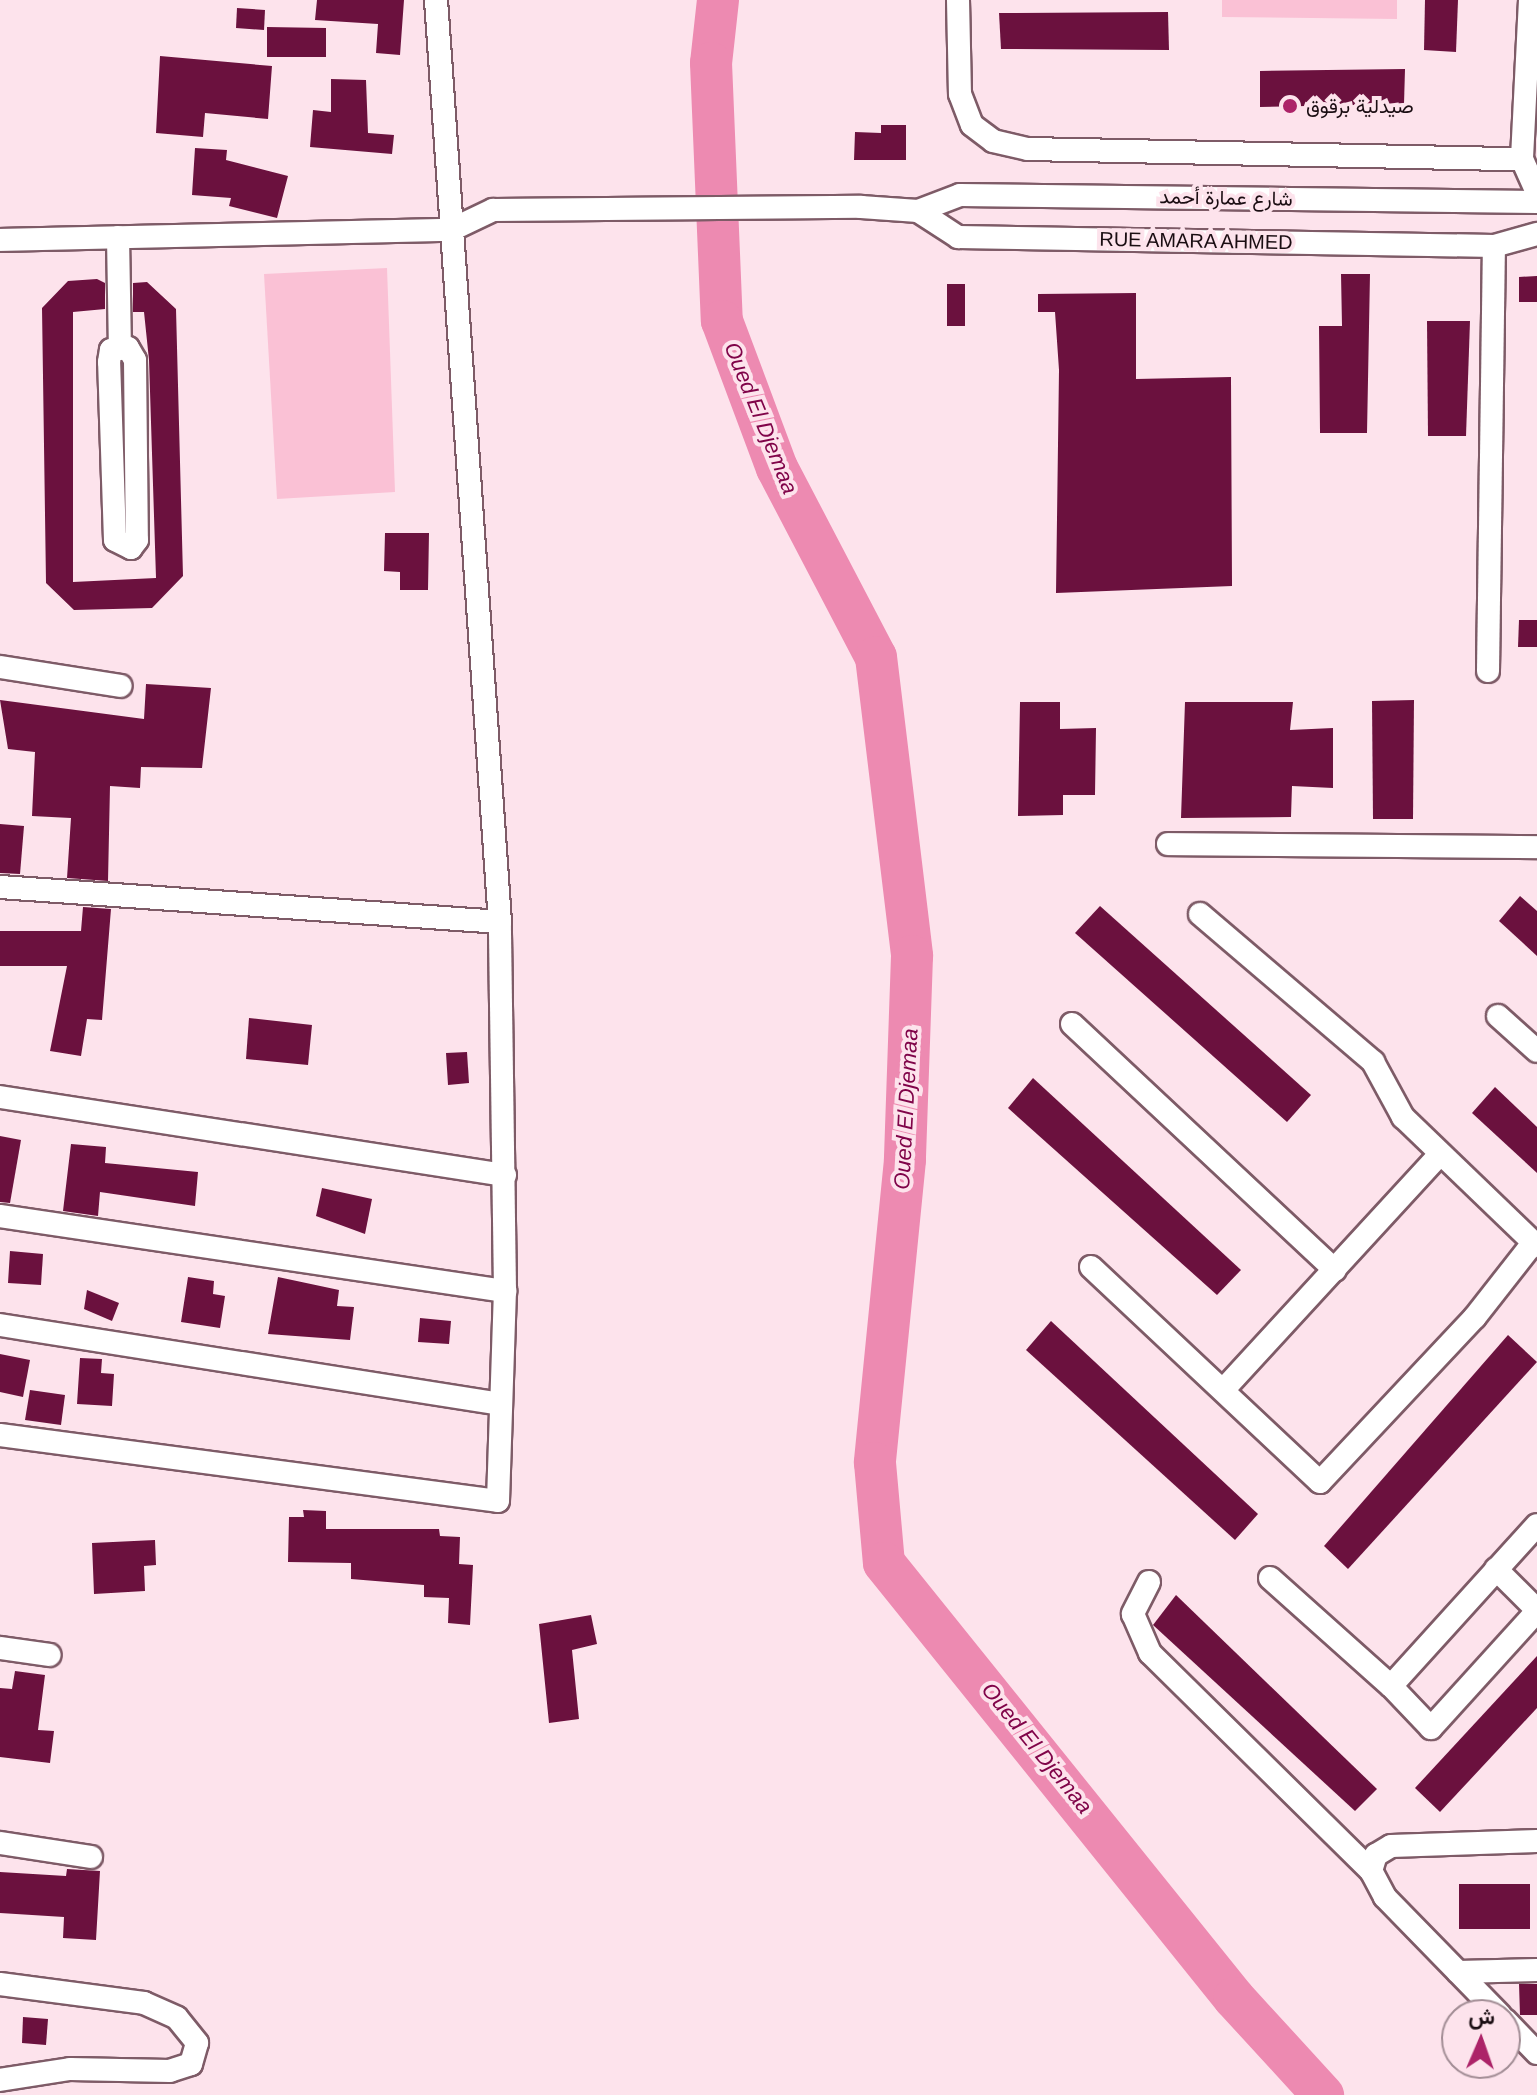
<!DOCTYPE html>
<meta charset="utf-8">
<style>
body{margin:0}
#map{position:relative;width:1537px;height:2095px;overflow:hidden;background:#fde3ec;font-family:Helvetica,Vazirmatn,sans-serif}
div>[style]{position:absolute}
.green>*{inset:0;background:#fac1d5}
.river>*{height:42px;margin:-21px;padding:0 21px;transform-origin:21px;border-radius:21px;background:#ed8ab1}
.building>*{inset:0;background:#6b113e}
.roads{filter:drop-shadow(2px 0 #7e5b67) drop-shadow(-2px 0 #7e5b67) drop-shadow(0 2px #7e5b67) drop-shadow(0 -2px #7e5b67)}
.minor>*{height:22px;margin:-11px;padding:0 11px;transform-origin:11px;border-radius:11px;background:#fff}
.dots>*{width:22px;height:22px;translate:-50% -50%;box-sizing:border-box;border:4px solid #fde3ec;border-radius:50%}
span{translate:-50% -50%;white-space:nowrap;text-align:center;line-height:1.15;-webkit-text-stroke:8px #fde3ec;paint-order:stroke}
.poi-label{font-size:20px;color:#1a0d12}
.left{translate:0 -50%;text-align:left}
.street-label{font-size:20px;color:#1a0d12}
.water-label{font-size:22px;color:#800449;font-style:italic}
.north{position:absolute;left:1441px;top:1999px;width:80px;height:80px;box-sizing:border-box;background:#fde3ec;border:2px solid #a28d95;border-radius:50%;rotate:2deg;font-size:22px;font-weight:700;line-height:32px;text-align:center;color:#1a0d12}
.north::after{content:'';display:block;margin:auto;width:28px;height:36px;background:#ac2368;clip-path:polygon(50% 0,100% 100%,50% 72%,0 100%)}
</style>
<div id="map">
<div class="green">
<i style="clip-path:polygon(1222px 0,1397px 0,1397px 19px,1222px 17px)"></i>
<i style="clip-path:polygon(387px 268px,395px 492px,277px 499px,264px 274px)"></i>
</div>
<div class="river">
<i style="left:718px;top:0;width:63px;rotate:96.3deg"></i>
<i style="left:711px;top:63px;width:258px;rotate:87.6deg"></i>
<i style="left:722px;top:321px;width:157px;rotate:69.5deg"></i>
<i style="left:777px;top:468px;width:213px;rotate:62.4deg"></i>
<i style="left:876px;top:657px;width:301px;rotate:83.1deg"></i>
<i style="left:912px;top:956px;width:204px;rotate:92deg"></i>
<i style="left:905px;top:1160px;width:304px;rotate:95.7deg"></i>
<i style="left:875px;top:1463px;width:100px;rotate:84.9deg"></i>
<i style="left:884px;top:1563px;width:558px;rotate:51.18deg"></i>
<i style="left:1234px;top:1998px;width:132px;rotate:47.5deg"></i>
</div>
<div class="building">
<i style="clip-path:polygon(317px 0,404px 0,400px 55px,376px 53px,378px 24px,315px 20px)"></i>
<i style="clip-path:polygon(1425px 0,1458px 0,1456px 52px,1424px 50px)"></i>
<i style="clip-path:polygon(237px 8px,265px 10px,264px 30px,236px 28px)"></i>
<i style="clip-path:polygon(1168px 12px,1169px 50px,1001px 49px,999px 13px)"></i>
<i style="clip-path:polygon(267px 27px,326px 28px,326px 57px,267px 57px)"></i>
<i style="clip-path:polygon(160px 56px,272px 66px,268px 119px,205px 113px,203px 137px,156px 133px)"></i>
<i style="clip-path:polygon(1405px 69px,1404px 104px,1260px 107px,1260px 71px)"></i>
<i style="clip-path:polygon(331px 79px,366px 80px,368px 133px,394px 135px,392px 154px,310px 147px,313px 110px,331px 112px)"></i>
<i style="clip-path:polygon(881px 125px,906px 125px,906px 160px,854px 160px,855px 132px,881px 133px)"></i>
<i style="clip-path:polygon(195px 148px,227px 150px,226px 160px,288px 176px,277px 218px,229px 206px,231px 198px,192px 195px)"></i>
<i style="clip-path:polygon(1341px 274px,1370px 274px,1367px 433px,1320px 433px,1319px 326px,1342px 326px)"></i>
<i style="clip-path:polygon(1537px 276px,1537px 302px,1519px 302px,1519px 277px)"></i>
<i style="clip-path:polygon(97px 279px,105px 283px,105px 309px,73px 312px,73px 582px,156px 578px,149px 360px,144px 312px,133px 312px,133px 283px,147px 282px,176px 309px,183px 576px,152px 608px,74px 610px,46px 583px,42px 308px,68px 281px)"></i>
<i style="clip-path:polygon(947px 284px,965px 284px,965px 326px,947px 326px)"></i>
<i style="clip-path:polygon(1136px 293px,1136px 379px,1231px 377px,1232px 586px,1056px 593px,1059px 370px,1055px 312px,1038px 312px,1038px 294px)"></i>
<i style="clip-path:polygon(1427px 321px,1470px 321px,1466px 436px,1428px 436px)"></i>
<i style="clip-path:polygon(385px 533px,429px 533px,428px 590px,400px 590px,400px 572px,384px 571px)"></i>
<i style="clip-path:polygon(1519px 620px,1537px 620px,1537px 647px,1518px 647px)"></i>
<i style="clip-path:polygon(146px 684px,211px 688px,202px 768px,141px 767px,140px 788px,110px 786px,108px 881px,67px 878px,71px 818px,32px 816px,35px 752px,8px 749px,0 700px,144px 719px)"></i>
<i style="clip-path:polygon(1414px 700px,1413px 819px,1373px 819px,1372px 701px)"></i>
<i style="clip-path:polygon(1020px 702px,1060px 702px,1060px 729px,1096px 728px,1095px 795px,1063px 795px,1063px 815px,1018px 816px)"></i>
<i style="clip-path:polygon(1185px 702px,1293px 702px,1290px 730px,1333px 728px,1333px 788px,1292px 786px,1291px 817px,1181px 818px)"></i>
<i style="clip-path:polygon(0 824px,24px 826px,20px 874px,0 873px)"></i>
<i style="clip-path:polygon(1520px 896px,1537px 911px,1537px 956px,1499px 921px)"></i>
<i style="clip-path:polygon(1100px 906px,1311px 1095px,1287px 1122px,1075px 933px)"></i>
<i style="clip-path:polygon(83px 907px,111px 909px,102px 1020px,87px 1019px,81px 1056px,50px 1051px,67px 966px,0 966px,0 931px,81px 931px)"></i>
<i style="clip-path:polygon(249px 1018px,312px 1025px,308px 1065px,246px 1059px)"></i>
<i style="clip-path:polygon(467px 1052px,469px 1083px,448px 1085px,446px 1053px)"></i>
<i style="clip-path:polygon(1033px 1078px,1241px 1270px,1217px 1295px,1008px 1108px)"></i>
<i style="clip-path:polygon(1495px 1087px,1537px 1127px,1537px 1173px,1472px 1113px)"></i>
<i style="clip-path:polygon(0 1136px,21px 1140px,10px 1203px,0 1202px)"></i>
<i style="clip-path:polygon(71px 1144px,106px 1147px,105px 1163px,198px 1172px,195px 1206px,100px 1192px,98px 1216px,63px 1211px)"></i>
<i style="clip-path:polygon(322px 1188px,372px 1199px,365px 1234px,316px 1216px)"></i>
<i style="clip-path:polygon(10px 1251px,43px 1254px,41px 1285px,8px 1283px)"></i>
<i style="clip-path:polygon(188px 1277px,214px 1281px,213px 1294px,225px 1296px,220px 1328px,181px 1322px)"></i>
<i style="clip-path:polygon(278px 1277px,339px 1290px,337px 1306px,354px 1307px,350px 1340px,268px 1334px)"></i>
<i style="clip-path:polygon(87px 1290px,119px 1303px,112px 1321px,84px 1309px)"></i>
<i style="clip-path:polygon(420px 1318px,451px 1321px,449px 1344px,418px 1342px)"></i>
<i style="clip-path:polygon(1051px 1321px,1258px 1514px,1235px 1540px,1026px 1350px)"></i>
<i style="clip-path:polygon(1508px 1335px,1537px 1362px,1348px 1569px,1324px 1546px)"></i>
<i style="clip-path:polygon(0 1354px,30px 1360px,23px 1397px,0 1392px)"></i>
<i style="clip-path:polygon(80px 1358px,102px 1359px,101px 1373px,114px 1374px,112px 1406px,77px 1404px)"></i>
<i style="clip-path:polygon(30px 1390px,65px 1395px,61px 1425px,25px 1420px)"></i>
<i style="clip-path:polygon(303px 1510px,326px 1511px,326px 1529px,439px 1529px,440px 1536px,460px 1537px,459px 1564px,473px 1565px,470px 1625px,448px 1623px,449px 1598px,424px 1597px,424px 1585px,351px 1579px,351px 1563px,288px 1562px,289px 1517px,304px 1517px)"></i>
<i style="clip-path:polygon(155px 1540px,156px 1565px,144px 1566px,145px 1591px,94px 1594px,92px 1543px)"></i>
<i style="clip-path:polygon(1176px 1595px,1377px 1789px,1355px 1811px,1153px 1625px)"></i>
<i style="clip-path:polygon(591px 1615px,597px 1644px,572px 1650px,579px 1719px,549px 1723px,539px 1624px)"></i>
<i style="clip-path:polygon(1537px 1656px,1537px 1708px,1440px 1812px,1415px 1788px)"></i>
<i style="clip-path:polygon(15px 1671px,45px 1675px,38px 1730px,54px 1731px,50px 1763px,0 1757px,0 1688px,12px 1689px)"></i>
<i style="clip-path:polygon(67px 1869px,100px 1871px,96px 1940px,63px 1938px,64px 1917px,0 1913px,0 1872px,66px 1876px)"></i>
<i style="clip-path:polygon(1459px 1884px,1530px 1884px,1530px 1929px,1459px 1929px)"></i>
<i style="clip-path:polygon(1519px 1984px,1537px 1984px,1537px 2015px,1520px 2015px)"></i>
<i style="clip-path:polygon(23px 2017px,48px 2019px,46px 2045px,22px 2043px)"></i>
</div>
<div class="roads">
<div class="minor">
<i style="left:958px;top:0;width:94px;rotate:88.8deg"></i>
<i style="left:960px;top:94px;width:33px;rotate:69deg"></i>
<i style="left:972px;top:125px;width:26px;rotate:37deg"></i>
<i style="left:993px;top:141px;width:36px;rotate:13deg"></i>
<i style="left:1028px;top:149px;width:494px;rotate:1.2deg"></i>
<i style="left:1530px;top:0;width:159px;rotate:92.9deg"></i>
<i style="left:1522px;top:159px;width:36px;rotate:66deg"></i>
<i style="left:918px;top:211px;width:45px;rotate:-20.9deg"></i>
<i style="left:960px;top:195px;width:577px;rotate:0.7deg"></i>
<i style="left:118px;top:237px;width:112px;rotate:89deg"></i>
<i style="left:0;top:240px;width:451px;rotate:-1.3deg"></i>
<i style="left:451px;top:230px;width:47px;rotate:-25.5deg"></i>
<i style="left:493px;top:210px;width:368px;rotate:-0.5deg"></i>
<i style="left:861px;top:207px;width:57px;rotate:4deg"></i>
<i style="left:918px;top:211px;width:48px;rotate:33deg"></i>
<i style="left:958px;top:237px;width:536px;rotate:0.96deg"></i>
<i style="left:1494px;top:246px;width:45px;rotate:-15.6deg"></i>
<i style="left:128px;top:348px;width:14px;rotate:60deg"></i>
<i style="left:135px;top:360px;width:180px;rotate:89.4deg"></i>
<i style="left:137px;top:540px;width:10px;rotate:127deg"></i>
<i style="left:131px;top:548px;width:18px;rotate:-153deg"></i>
<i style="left:115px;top:540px;width:178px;rotate:-91.9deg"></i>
<i style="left:109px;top:362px;width:12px;rotate:-81deg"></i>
<i style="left:111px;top:350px;width:17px;rotate:-7deg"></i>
<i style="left:0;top:667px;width:122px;rotate:8.9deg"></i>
<i style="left:1488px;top:671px;width:425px;rotate:-89.2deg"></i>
<i style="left:1168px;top:844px;width:369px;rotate:0.5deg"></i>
<i style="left:0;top:887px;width:501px;rotate:4deg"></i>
<i style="left:1200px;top:914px;width:228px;rotate:40.5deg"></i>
<i style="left:1373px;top:1062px;width:63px;rotate:61.4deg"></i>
<i style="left:1403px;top:1117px;width:186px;rotate:43.9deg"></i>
<i style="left:1498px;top:1016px;width:52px;rotate:41.9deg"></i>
<i style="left:1072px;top:1024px;width:360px;rotate:43.1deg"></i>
<i style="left:0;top:1097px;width:511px;rotate:8.78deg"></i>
<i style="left:0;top:1216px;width:511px;rotate:8.45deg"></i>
<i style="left:1091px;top:1267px;width:314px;rotate:43.2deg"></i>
<i style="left:1320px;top:1482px;width:226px;rotate:-46.8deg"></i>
<i style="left:1475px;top:1317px;width:94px;rotate:-51.9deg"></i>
<i style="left:0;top:1325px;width:507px;rotate:8.96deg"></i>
<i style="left:1225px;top:1388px;width:318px;rotate:-47.4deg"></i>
<i style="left:0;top:1435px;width:502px;rotate:7.55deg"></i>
<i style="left:498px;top:1501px;width:210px;rotate:-88.1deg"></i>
<i style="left:505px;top:1291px;width:369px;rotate:-90.8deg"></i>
<i style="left:500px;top:922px;width:924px;rotate:-93.97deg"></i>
<i style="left:1496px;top:1569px;width:58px;rotate:45deg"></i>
<i style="left:1270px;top:1578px;width:162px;rotate:41.8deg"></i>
<i style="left:1391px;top:1686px;width:217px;rotate:-47.8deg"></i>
<i style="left:1149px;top:1582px;width:36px;rotate:117deg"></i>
<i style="left:1133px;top:1614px;width:43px;rotate:66.4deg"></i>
<i style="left:1150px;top:1653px;width:310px;rotate:44.6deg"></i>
<i style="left:0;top:1648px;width:50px;rotate:8deg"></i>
<i style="left:1391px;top:1686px;width:58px;rotate:46.4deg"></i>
<i style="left:1431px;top:1728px;width:158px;rotate:-47.8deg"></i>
<i style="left:0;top:1843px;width:92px;rotate:8.7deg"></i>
<i style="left:1458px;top:1972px;width:79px;rotate:-1.5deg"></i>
<i style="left:0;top:1984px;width:145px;rotate:7.5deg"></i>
<i style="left:144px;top:2003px;width:36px;rotate:24deg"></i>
<i style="left:177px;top:2018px;width:32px;rotate:51deg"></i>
<i style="left:197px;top:2043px;width:22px;rotate:106deg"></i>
<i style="left:191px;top:2064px;width:22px;rotate:162deg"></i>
<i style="left:170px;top:2071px;width:100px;rotate:-178.9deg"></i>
<i style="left:70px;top:2069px;width:71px;rotate:171.1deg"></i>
<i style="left:1500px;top:2015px;width:165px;rotate:-134.3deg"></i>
<i style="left:1385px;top:1897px;width:30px;rotate:-118deg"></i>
<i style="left:1371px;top:1871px;width:17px;rotate:-73deg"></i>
<i style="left:1376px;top:1855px;width:17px;rotate:-31deg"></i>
<i style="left:1391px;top:1846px;width:146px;rotate:-2deg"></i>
<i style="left:1505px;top:2020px;width:46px;rotate:45.9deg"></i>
</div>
</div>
<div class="dots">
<i style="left:1290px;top:106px;background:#ac2368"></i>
</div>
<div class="poi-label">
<span class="left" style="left:1306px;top:106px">صيدلية برقوق</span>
</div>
<div class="street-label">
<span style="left:1226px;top:198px;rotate:1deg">شارع عمارة أحمد</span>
<span style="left:1196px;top:241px;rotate:1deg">RUE AMARA AHMED</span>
</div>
<div class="water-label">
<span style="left:761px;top:418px;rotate:68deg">Oued El Djemaa</span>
<span style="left:906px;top:1109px;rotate:-87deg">Oued El Djemaa</span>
<span style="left:1037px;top:1748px;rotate:51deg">Oued El Djemaa</span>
</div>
<div class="north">ش</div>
</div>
